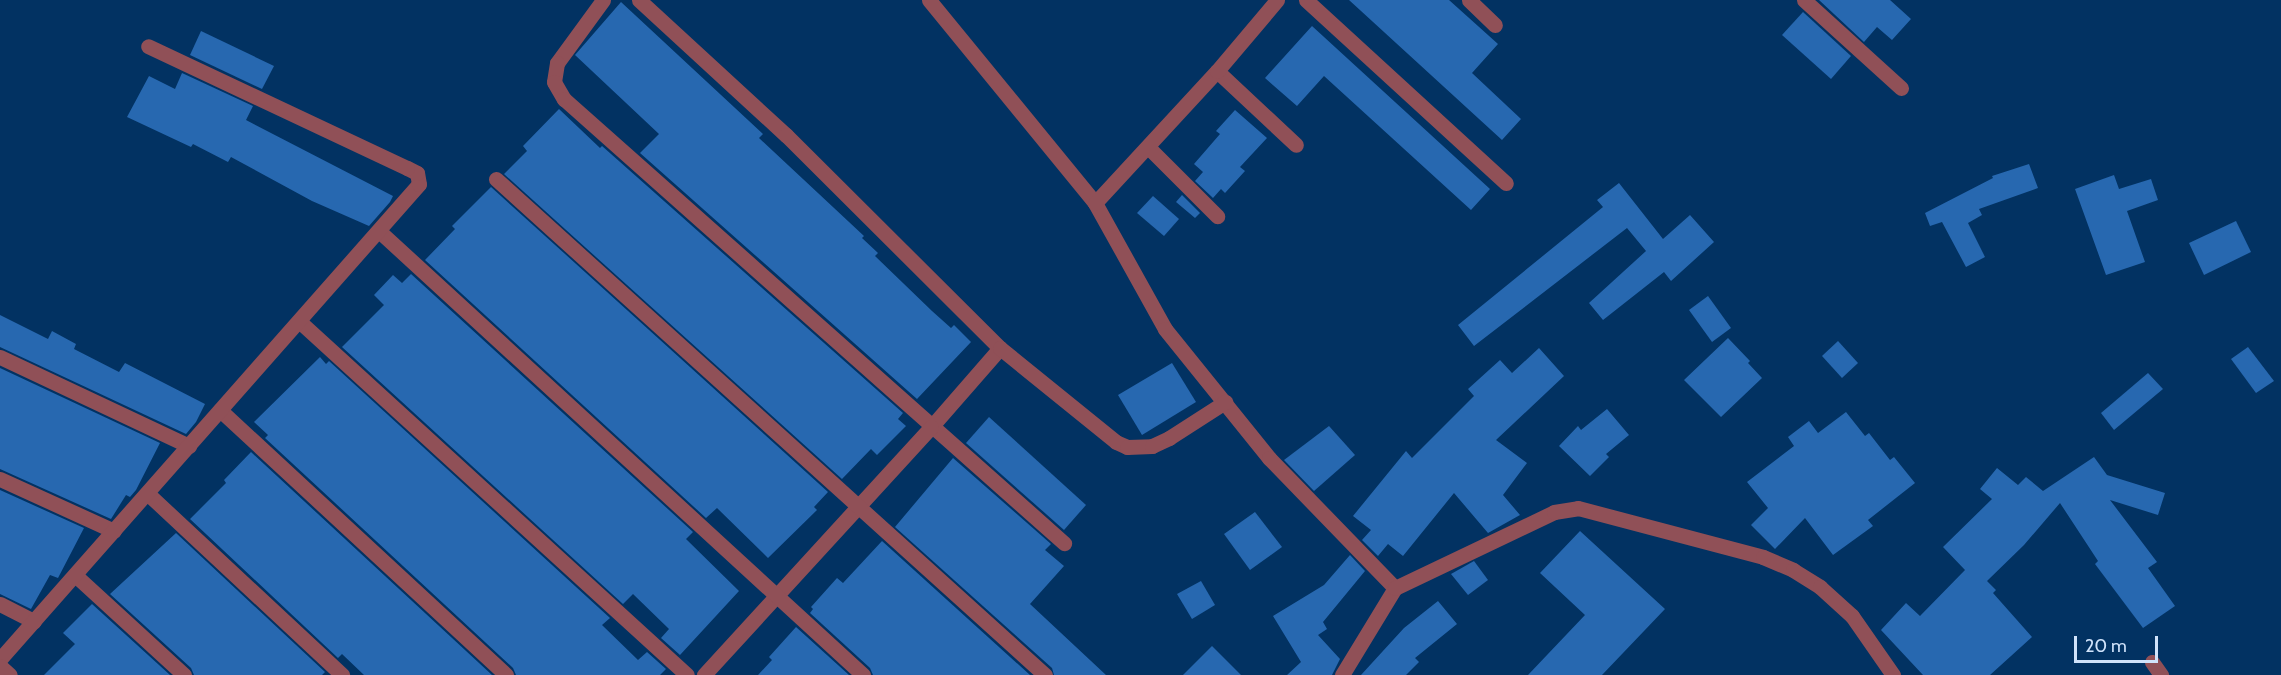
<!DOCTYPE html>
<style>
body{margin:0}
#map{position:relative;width:2281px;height:675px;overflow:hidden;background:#023262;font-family:Cabin,sans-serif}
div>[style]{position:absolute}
.building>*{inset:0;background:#2768b0}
.minor>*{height:15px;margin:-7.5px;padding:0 7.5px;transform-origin:7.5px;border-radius:7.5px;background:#905057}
span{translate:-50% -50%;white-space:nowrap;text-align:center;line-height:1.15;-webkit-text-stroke:5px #023262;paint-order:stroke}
.scale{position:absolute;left:2074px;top:636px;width:84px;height:27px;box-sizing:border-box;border:3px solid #d0e3fb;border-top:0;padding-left:8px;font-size:18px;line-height:21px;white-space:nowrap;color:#d0e3fb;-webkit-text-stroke:4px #023262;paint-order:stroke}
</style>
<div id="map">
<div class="building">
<i style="clip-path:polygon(1349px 0,1449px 0,1498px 44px,1472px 73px,1521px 119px,1502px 140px)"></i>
<i style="clip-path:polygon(1819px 0,1890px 0,1911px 19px,1892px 40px,1877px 27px,1864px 42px)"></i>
<i style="clip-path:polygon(621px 2px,763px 134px,759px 138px,864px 236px,862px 238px,878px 253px,875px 256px,932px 311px,951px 328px,954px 325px,971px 342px,917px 399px,640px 153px,659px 134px,575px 55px)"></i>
<i style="clip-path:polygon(1803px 12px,1851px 56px,1831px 79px,1782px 35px)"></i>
<i style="clip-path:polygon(1312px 26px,1490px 189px,1471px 210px,1324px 76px,1297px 106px,1265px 78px)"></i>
<i style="clip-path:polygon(201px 31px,274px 66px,262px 89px,190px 55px)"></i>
<i style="clip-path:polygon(182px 73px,253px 106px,246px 120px,393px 196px,390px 202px,369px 226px,312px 201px,231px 157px,228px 162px,193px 144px,191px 147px,127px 117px,149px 76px,175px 89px)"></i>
<i style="clip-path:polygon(559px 109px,600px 148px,602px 146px,903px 413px,898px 419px,906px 426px,877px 455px,871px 449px,842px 479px,504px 174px,527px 151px,523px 146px)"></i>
<i style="clip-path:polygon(1235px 110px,1267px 138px,1240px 167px,1245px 171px,1225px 193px,1221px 189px,1213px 198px,1195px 181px,1203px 172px,1194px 164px,1220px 134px,1216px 131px)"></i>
<i style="clip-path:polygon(2029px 164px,2038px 188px,1979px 209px,1982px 215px,1968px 223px,1985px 257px,1966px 267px,1942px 222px,1930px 226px,1925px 213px,1993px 178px,1992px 176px)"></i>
<i style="clip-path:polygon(2114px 175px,2119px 189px,2151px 179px,2158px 200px,2127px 211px,2145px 262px,2106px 275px,2075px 189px)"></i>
<i style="clip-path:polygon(1619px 183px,1663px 239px,1690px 215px,1714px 242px,1671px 281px,1664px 272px,1603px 320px,1589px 303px,1646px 251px,1627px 228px,1474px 346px,1458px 325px,1603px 207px,1597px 200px)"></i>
<i style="clip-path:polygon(491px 187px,828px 492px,814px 507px,817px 510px,768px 558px,717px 508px,706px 518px,425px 260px,455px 229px,452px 226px)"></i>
<i style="clip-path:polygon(1182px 195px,1200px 213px,1195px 218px,1176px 202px)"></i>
<i style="clip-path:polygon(1153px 196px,1179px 219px,1164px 236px,1137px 213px)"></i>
<i style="clip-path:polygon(2236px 221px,2251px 252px,2204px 275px,2189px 243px)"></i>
<i style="clip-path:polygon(411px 274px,693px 532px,686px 539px,739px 591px,680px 655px,661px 638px,669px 629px,633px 594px,623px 604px,342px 347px,384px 305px,374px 295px,393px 275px,402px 283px)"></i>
<i style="clip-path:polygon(1708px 296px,1731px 328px,1712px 342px,1689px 310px)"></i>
<i style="clip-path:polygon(0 315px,48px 339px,52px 331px,76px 344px,74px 349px,119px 372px,125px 363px,205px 404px,196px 422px,186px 434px,0 347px)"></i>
<i style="clip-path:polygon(1728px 338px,1750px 361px,1748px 363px,1762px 378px,1721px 417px,1684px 380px)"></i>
<i style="clip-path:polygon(1838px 341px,1858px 363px,1842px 378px,1822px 356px)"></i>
<i style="clip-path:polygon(2248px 347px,2274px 381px,2256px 393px,2231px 359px)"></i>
<i style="clip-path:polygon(1539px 348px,1564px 376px,1496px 440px,1527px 463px,1503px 495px,1520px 515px,1488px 533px,1454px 493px,1403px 556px,1388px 544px,1378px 556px,1362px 540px,1371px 530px,1353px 516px,1406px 451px,1412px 458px,1474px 396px,1468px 389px,1500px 360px,1512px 373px)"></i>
<i style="clip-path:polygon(320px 357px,326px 364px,329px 361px,610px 618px,602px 625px,638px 660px,647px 652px,666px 669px,660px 675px,516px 675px,513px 668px,265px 438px,268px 435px,254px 422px)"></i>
<i style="clip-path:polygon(1172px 363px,1196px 402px,1142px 435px,1118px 395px)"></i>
<i style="clip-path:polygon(0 368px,160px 443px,136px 490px,130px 497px,126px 495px,111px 519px,0 469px)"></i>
<i style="clip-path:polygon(2148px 373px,2163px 389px,2114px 430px,2101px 413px)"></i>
<i style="clip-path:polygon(1607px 409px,1629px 435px,1606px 454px,1609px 457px,1590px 476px,1559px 446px,1578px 426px,1581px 430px)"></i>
<i style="clip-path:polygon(1846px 412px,1865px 436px,1869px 433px,1890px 460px,1894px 457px,1915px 483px,1868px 520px,1873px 526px,1833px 555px,1805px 518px,1775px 549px,1751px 525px,1768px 508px,1747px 482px,1794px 446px,1788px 437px,1809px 421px,1818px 433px)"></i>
<i style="clip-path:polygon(989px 417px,1086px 505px,1064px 530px,966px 443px)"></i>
<i style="clip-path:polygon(1329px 426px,1355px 455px,1314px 491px,1284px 460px)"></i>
<i style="clip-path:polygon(251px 452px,492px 675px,364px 675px,342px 654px,338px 658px,190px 519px,226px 483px,224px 480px)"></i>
<i style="clip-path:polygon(2094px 457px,2107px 475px,2165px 493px,2158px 515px,2110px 500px,2157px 562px,2148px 568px,2175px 606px,2143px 628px,2095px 564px,2098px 561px,2060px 503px,2024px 545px,1987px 581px,1996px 590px,1993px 593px,2032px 637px,1990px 675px,1923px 675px,1881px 630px,1906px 603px,1920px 616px,1965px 570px,1943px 547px,1992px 499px,1980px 489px,1997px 468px,2018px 485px,2026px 477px,2043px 491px)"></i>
<i style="clip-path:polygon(953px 458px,1051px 544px,1045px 550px,1064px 566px,1030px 604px,1106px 675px,1054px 675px,1052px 668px,895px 527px)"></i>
<i style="clip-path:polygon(0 490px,84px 528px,58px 578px,50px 575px,31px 609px,0 594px)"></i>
<i style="clip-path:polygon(1255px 512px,1282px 547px,1250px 570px,1224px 534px)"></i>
<i style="clip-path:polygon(1580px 531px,1665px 609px,1602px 675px,1528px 675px,1585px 615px,1540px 573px)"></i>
<i style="clip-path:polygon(176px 533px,325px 672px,322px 675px,194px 675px,191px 668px,110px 594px)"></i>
<i style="clip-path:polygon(882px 541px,1030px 675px,873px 675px,870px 668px,810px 613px,813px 609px,811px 607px,837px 578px,843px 583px)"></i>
<i style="clip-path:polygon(1350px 555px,1365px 571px,1323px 622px,1327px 629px,1318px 635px,1340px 659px,1332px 675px,1287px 675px,1301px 662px,1273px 616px,1324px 585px)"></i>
<i style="clip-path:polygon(1474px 561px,1488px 580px,1468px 595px,1451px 574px)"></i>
<i style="clip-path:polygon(1201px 581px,1215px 605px,1192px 619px,1177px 594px)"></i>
<i style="clip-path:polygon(1438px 601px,1457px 624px,1415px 658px,1419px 662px,1406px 675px,1361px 675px,1404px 628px)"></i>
<i style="clip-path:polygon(92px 604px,170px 675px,44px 675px,75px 644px,63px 633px)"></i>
<i style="clip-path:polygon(796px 627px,849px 675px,758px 675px,772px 660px,769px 657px)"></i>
<i style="clip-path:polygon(1212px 646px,1241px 675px,1183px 675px)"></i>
</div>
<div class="minor">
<i style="left:603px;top:0;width:78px;rotate:126.1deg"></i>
<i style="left:557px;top:63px;width:19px;rotate:99deg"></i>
<i style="left:554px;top:82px;width:20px;rotate:60deg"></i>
<i style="left:564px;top:99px;width:669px;rotate:41.61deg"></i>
<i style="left:639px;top:0;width:200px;rotate:42.6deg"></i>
<i style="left:786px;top:135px;width:302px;rotate:44.9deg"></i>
<i style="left:1000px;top:348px;width:105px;rotate:131.1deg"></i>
<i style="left:931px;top:427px;width:336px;rotate:132.5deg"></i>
<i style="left:929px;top:0;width:262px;rotate:50.7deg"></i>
<i style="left:1095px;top:203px;width:144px;rotate:60.9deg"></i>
<i style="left:1165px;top:329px;width:166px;rotate:51.1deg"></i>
<i style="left:1269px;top:458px;width:181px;rotate:45.9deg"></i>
<i style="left:1306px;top:0;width:271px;rotate:42.5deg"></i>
<i style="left:1469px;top:0;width:36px;rotate:44deg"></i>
<i style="left:1804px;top:0;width:131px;rotate:42.2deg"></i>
<i style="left:1217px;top:71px;width:108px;rotate:43.1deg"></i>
<i style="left:1148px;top:147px;width:98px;rotate:45deg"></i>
<i style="left:496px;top:179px;width:740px;rotate:42.1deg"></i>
<i style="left:1095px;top:203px;width:180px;rotate:-47.3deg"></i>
<i style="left:1217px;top:71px;width:93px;rotate:-49.8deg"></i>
<i style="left:379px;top:231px;width:657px;rotate:42.53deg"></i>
<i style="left:299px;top:321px;width:525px;rotate:42.38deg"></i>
<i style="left:1000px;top:348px;width:149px;rotate:39deg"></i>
<i style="left:1116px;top:442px;width:12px;rotate:24deg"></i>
<i style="left:1127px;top:447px;width:25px;rotate:-2deg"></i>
<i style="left:1152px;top:446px;width:19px;rotate:-25deg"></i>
<i style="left:1169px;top:438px;width:67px;rotate:-32.7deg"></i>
<i style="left:0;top:357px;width:209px;rotate:25.2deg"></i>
<i style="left:220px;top:410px;width:390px;rotate:42.8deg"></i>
<i style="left:0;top:479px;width:125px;rotate:24.5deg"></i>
<i style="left:147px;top:493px;width:267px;rotate:43deg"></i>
<i style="left:75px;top:575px;width:148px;rotate:42.5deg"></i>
<i style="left:0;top:604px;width:38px;rotate:27deg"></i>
<i style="left:0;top:659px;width:633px;rotate:-48.58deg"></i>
<i style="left:419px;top:184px;width:11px;rotate:-100deg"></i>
<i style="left:417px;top:173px;width:11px;rotate:-153deg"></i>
<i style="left:407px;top:168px;width:286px;rotate:-154.8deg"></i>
<i style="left:2152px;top:662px;width:16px;rotate:55deg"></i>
<i style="left:0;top:666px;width:13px;rotate:42deg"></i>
<i style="left:1342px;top:675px;width:102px;rotate:-58.7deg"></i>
<i style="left:1395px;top:588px;width:176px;rotate:-25.5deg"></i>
<i style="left:1554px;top:512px;width:24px;rotate:-9deg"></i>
<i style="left:1578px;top:508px;width:191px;rotate:14.8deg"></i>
<i style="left:1763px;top:557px;width:33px;rotate:23deg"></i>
<i style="left:1793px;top:570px;width:32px;rotate:32deg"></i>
<i style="left:1820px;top:587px;width:43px;rotate:42.2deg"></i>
<i style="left:1852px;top:616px;width:72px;rotate:55.2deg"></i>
</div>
<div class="scale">20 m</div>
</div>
